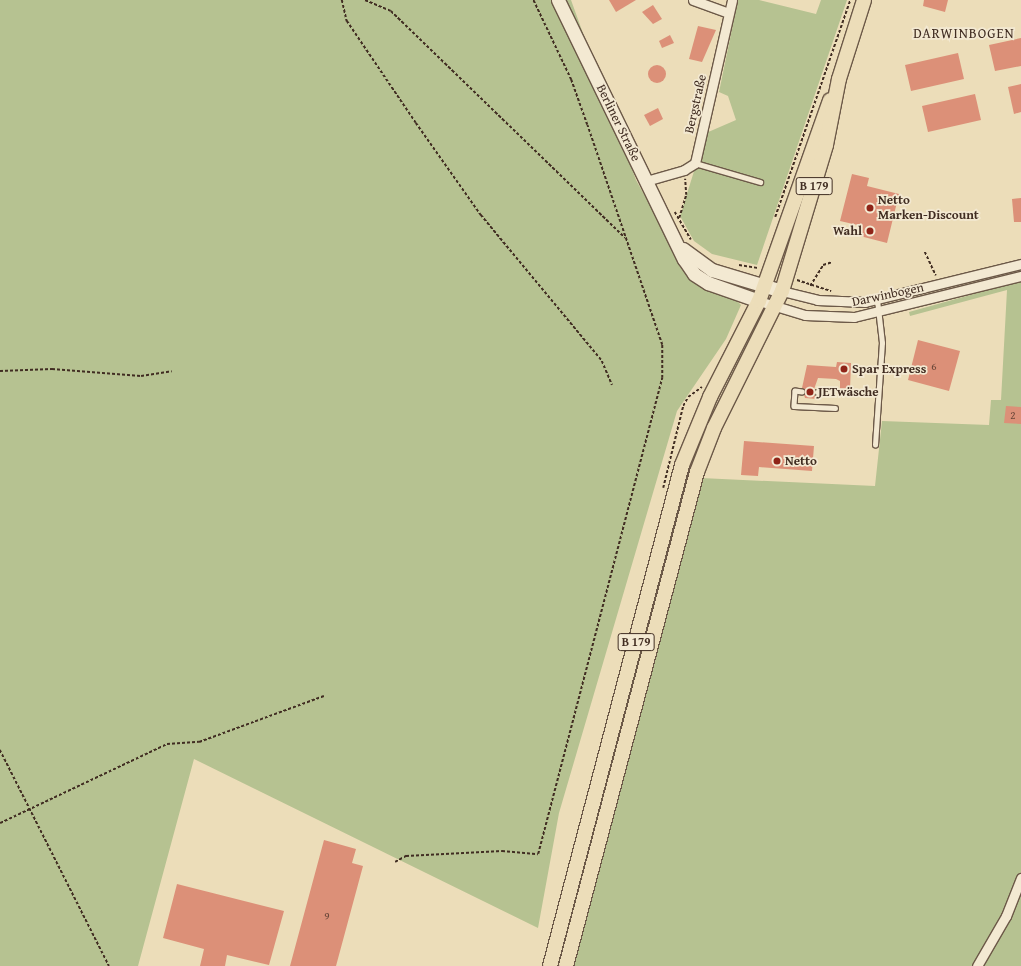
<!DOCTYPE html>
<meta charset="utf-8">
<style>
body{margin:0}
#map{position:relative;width:1021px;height:966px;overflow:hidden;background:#ecddb9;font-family:"Gentium Book Plus",serif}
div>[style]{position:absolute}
.green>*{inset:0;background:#b6c291}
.building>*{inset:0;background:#dc9078}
.round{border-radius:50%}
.path>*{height:1.5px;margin-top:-0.75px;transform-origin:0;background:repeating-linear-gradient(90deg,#412d22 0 3px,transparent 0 5px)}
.roads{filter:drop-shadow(1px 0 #6c5948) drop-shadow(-1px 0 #6c5948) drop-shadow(0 1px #6c5948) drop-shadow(0 -1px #6c5948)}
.lane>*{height:4.5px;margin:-2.25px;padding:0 2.25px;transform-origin:2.25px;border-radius:2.25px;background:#f3e9d2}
.street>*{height:9px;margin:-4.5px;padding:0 4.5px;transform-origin:4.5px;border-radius:4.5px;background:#f3e9d2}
.secondary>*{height:13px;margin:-6.5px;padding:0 6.5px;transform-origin:6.5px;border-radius:6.5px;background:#f3e9d2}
.primary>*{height:14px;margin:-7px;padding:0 7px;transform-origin:7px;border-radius:7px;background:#ecddb9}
.dots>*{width:11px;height:11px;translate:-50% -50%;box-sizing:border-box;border:2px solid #f3e9d2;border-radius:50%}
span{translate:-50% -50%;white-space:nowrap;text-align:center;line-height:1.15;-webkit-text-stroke:3.5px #f3e9d2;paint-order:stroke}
.number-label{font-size:11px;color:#684638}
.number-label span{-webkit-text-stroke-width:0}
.shield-label span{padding:1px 3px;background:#f3e9d2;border:1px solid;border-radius:3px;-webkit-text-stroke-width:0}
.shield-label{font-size:12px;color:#412d22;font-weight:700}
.street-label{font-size:13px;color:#412d22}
.poi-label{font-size:13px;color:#412d22;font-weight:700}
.left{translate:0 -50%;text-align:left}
.right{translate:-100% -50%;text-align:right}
.neighbourhood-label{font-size:14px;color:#412d22;letter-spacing:1px}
</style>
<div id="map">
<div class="green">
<i style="clip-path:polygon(0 0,571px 0,636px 180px,692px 281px,733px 297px,741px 305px,726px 339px,677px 411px,559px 813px,538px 928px,194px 759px,138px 966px,0 966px)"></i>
<i style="clip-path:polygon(738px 0,759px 0,816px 14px,821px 0,847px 0,757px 265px,712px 254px,694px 241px,680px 216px,706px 133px,736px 120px,728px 96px,719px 92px)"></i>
<i style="clip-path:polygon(1021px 281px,1021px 966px,572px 966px,701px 478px,875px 486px,882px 421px,989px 425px,991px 400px,1001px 400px,1007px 290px,910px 316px,909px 312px)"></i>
</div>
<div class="building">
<i style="clip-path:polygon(609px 0,636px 0,616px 12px)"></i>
<i style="clip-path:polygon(924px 0,948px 0,945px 12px,923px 6px)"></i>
<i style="clip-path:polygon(653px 5px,662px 19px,653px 24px,642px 12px)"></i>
<i style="clip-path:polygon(698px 26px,716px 30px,702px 62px,689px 59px)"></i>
<i style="clip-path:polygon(670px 35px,674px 43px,662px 48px,659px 41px)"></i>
<i style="clip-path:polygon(1021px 38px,1021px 66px,995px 71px,989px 45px)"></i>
<i style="clip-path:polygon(958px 53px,964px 79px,911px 91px,905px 65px)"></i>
<i class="round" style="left:648px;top:65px;width:18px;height:18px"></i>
<i style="clip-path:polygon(1021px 84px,1021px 112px,1014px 114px,1008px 87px)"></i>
<i style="clip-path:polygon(975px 94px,981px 120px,928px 132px,922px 106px)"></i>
<i style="clip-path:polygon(658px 108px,663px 119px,650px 126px,644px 115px)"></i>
<i style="clip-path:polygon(852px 174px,869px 178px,867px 186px,899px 194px,887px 243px,860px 236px,862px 226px,840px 221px)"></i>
<i style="clip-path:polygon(1021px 198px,1021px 222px,1014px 222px,1012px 199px)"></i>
<i style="clip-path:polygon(918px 340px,960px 351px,949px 391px,908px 380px)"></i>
<i style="clip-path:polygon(837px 362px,851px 363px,850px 390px,840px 389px,840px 381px,836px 379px,818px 378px,813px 392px,817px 399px,805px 398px,802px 388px,807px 365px,836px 367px)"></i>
<i style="clip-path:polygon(1006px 406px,1021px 407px,1021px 424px,1004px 423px)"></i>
<i style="clip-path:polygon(744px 441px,814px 446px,812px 471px,759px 467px,758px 476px,741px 475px)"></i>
<i style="clip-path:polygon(324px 840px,356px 849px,352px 863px,363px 866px,336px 966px,290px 966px)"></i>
<i style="clip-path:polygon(177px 884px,284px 911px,269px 965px,227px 955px,225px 966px,200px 966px,204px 949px,163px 938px)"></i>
</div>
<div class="path">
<i style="left:342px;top:0;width:22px;rotate:77deg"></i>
<i style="left:347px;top:21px;width:123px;rotate:55.9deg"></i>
<i style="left:416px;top:123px;width:113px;rotate:54.8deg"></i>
<i style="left:481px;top:215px;width:190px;rotate:50.3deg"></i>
<i style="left:602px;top:361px;width:26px;rotate:67deg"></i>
<i style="left:365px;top:0;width:28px;rotate:23deg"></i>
<i style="left:391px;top:11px;width:326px;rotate:44.1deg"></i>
<i style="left:675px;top:212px;width:32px;rotate:60deg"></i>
<i style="left:775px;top:217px;width:230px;rotate:-70.9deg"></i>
<i style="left:679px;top:218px;width:24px;rotate:-73deg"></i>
<i style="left:686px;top:195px;width:16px;rotate:-94deg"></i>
<i style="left:925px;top:252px;width:26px;rotate:65deg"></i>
<i style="left:739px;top:265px;width:20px;rotate:9deg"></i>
<i style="left:797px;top:280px;width:36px;rotate:18deg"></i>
<i style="left:810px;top:286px;width:25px;rotate:-58deg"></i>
<i style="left:823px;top:265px;width:9px;rotate:-18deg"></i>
<i style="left:0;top:371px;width:52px;rotate:-2.2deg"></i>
<i style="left:52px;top:369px;width:89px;rotate:4.5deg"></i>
<i style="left:141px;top:376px;width:31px;rotate:-9deg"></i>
<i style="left:663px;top:488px;width:84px;rotate:-76.3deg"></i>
<i style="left:683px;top:406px;width:10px;rotate:-61deg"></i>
<i style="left:688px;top:397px;width:17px;rotate:-36deg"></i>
<i style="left:0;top:750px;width:242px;rotate:63.2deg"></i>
<i style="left:0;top:823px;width:185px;rotate:-25.3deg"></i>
<i style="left:167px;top:744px;width:32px;rotate:-4deg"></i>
<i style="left:199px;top:742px;width:133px;rotate:-20.2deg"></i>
<i style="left:395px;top:862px;width:13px;rotate:-29deg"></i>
<i style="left:406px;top:856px;width:96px;rotate:-3deg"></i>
<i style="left:502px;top:851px;width:36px;rotate:5deg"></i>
<i style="left:538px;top:854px;width:492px;rotate:-75.4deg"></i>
<i style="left:662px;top:378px;width:33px;rotate:-90deg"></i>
<i style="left:662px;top:345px;width:232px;rotate:-108.8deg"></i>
<i style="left:587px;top:125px;width:48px;rotate:-109.6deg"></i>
<i style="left:571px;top:80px;width:89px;rotate:-115.4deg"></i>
</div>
<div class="roads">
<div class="lane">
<i style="left:695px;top:163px;width:68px;rotate:16.3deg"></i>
<i style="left:802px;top:392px;width:7px;rotate:-172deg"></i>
<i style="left:795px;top:391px;width:15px;rotate:94deg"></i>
<i style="left:794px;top:406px;width:41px;rotate:2.8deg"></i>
<i style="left:817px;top:392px;width:13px;rotate:4deg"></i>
<i style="left:875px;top:445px;width:102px;rotate:-86.1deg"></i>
<i style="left:882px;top:343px;width:43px;rotate:-96.6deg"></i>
</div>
<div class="street">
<i style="left:693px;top:0;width:38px;rotate:20deg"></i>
<i style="left:646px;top:181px;width:40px;rotate:-16deg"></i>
<i style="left:684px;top:170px;width:13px;rotate:-32deg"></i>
<i style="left:695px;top:163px;width:167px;rotate:-77.2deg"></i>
<i style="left:782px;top:291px;width:36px;rotate:14deg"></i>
<i style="left:817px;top:300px;width:48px;rotate:2.4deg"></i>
<i style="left:865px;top:302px;width:161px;rotate:-13.7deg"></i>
<i style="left:759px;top:301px;width:48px;rotate:16.9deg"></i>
<i style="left:805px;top:315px;width:49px;rotate:2.3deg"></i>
<i style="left:854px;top:317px;width:172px;rotate:-13.8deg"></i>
<i style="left:977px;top:966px;width:58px;rotate:-59.9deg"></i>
<i style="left:1006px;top:916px;width:41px;rotate:-68.5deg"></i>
</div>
<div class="secondary">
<i style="left:558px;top:0;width:288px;rotate:64.1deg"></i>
<i style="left:684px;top:259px;width:18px;rotate:56deg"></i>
<i style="left:694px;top:274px;width:17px;rotate:33deg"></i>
<i style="left:708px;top:283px;width:54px;rotate:19.4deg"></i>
<i style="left:683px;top:249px;width:36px;rotate:36deg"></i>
<i style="left:712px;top:270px;width:73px;rotate:16.7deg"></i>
</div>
<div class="primary">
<i style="left:550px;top:966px;width:518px;rotate:-75.24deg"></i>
<i style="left:682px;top:465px;width:74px;rotate:-67.6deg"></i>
<i style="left:710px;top:397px;width:108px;rotate:-63deg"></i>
<i style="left:759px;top:301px;width:213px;rotate:-70.5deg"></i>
<i style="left:566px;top:966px;width:511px;rotate:-75.15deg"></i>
<i style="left:697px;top:472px;width:47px;rotate:-68.9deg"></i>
<i style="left:714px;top:428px;width:153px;rotate:-63.6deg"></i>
<i style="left:782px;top:291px;width:152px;rotate:-73.2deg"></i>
<i style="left:826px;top:145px;width:67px;rotate:-78.9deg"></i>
<i style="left:839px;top:79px;width:83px;rotate:-72.4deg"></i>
</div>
</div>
<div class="dots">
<i style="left:870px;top:208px;background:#8f2418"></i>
<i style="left:870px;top:231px;background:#8f2418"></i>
<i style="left:844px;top:369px;background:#8f2418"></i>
<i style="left:810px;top:392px;background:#8f2418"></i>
<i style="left:777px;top:461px;background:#8f2418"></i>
</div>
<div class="number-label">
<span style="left:934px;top:366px">6</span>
<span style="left:1013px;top:415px">2</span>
<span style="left:327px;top:916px">9</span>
</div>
<div class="shield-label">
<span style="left:814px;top:186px">B 179</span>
<span style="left:636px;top:642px">B 179</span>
</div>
<div class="street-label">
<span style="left:696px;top:104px;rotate:-77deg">Bergstraße</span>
<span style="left:618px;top:123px;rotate:64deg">Berliner Straße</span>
<span style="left:888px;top:295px;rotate:-12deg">Darwinbogen</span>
</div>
<div class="poi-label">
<span class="left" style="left:878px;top:208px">Netto<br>Marken-Discount</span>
<span class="right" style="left:862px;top:231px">Wahl</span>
<span class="left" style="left:852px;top:369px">Spar Express</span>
<span class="left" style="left:818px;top:392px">JETwäsche</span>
<span class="left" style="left:785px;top:461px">Netto</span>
</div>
<div class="neighbourhood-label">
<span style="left:964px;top:33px">DARWINBOGEN</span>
</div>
</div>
